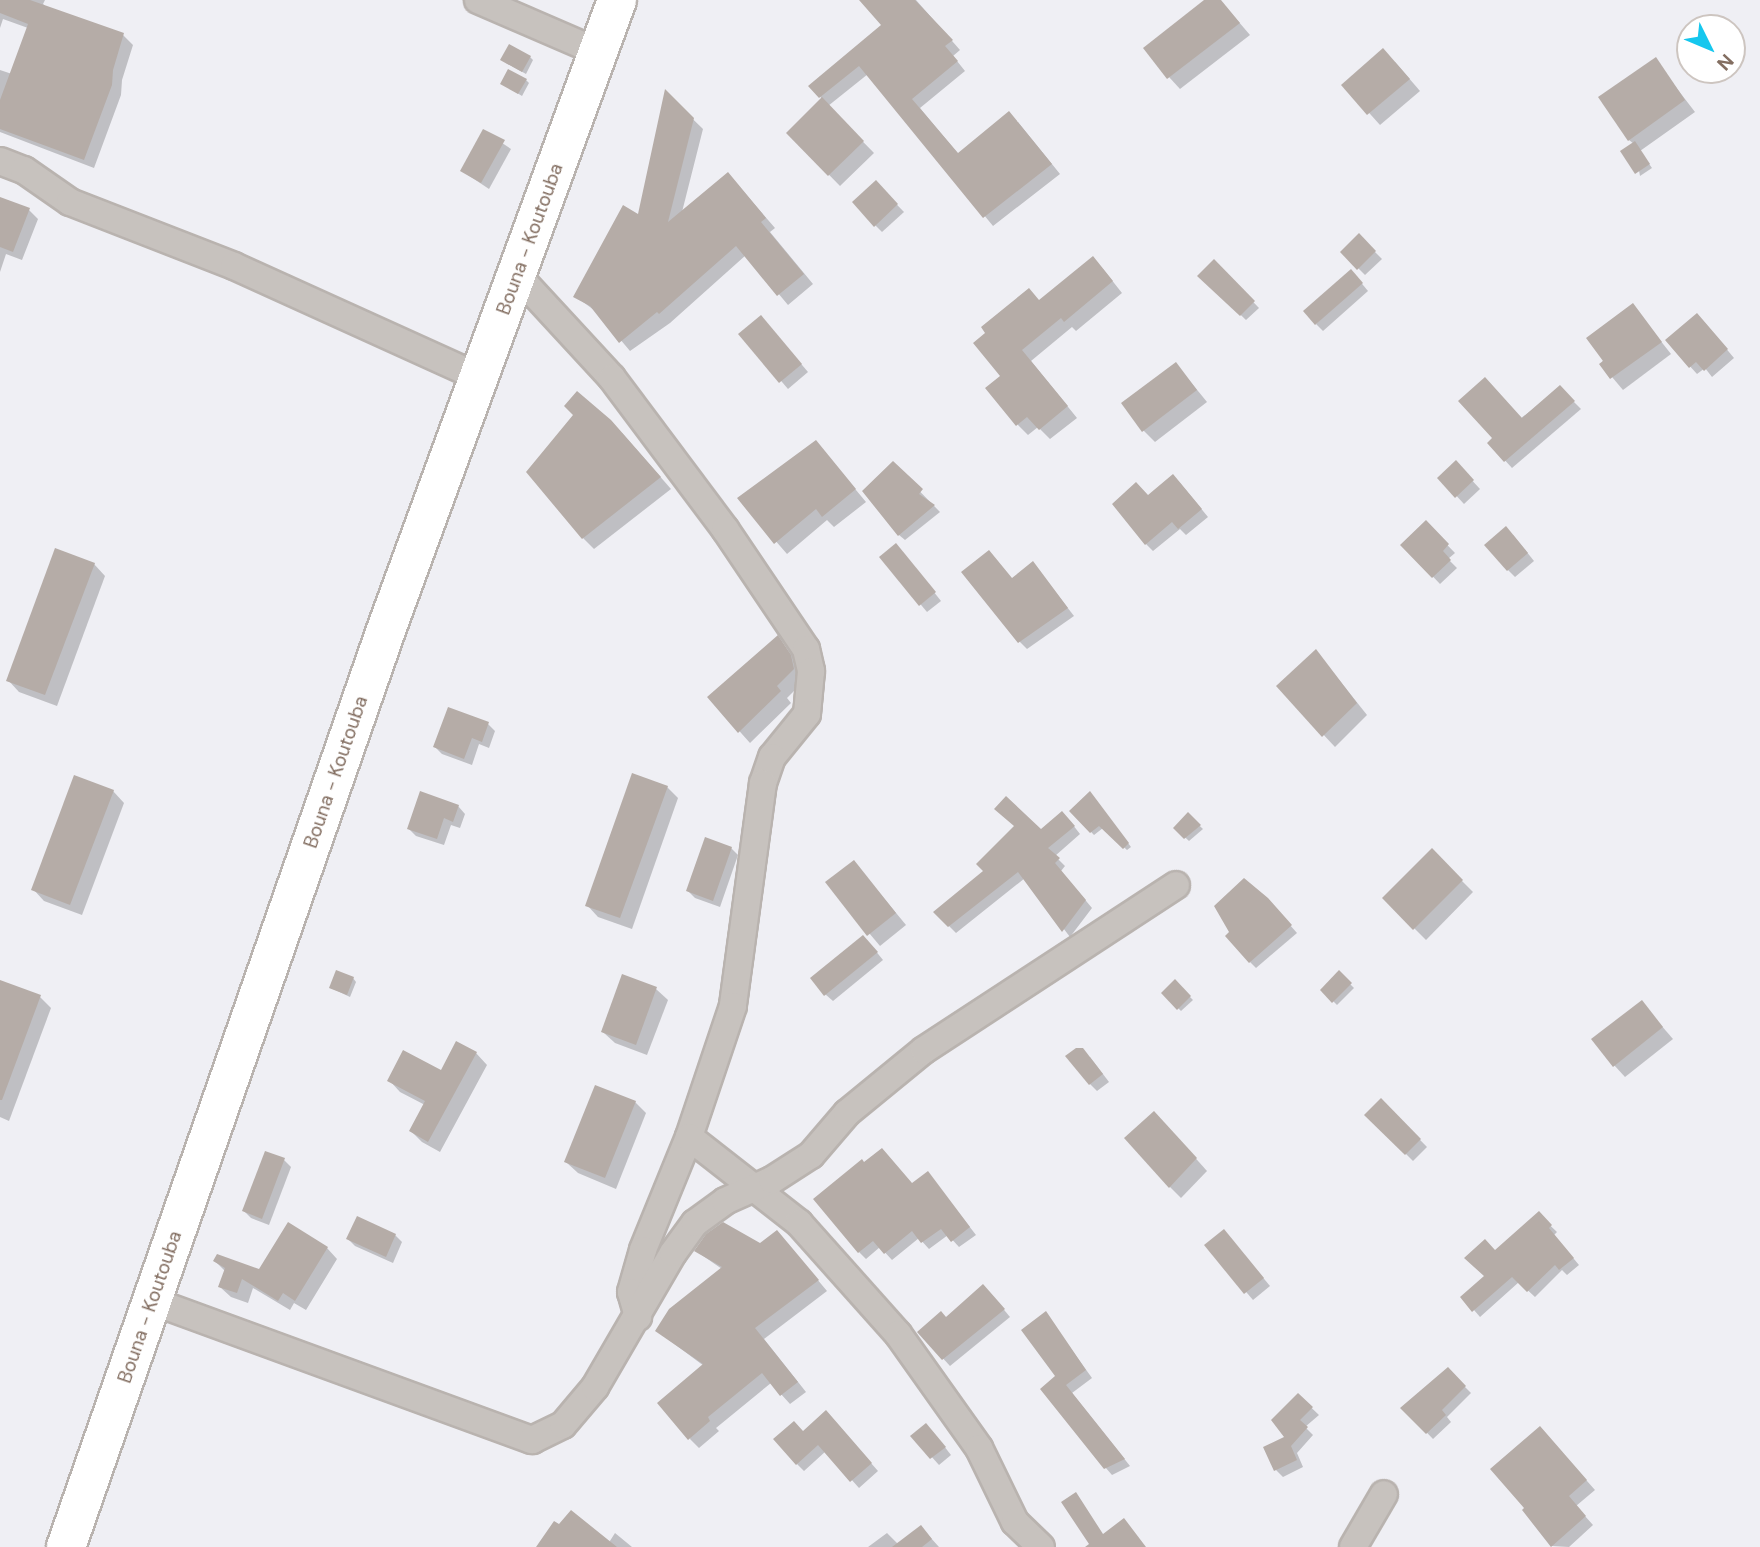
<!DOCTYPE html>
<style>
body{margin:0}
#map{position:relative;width:1760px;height:1547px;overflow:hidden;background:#efeff4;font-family:"DM Sans",sans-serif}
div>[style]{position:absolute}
.shadow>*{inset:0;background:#0003}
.building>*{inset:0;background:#b5aca7}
.roads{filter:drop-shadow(2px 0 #b9b3af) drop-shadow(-2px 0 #b9b3af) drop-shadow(0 2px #b9b3af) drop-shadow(0 -2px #b9b3af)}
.street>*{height:26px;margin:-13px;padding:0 13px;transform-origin:13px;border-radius:13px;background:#c7c2be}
.primary>*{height:38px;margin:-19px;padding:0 19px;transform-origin:19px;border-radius:19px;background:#fff}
span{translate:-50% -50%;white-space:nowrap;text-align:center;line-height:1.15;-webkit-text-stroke:7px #fff;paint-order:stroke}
.street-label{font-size:19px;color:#836e61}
.north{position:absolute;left:1676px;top:14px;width:70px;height:70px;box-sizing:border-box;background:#fff;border:2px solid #cdc5c0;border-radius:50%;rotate:133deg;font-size:19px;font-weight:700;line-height:28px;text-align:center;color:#836e61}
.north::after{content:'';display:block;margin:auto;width:24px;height:32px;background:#15c7ee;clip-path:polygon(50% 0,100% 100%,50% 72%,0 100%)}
</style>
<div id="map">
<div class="shadow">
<i style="clip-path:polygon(0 0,45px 0,43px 4px,47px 8px,123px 35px,133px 45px,122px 80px,121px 95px,94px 168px,0 132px,0 70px,12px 74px,28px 28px,3px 19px,0 28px)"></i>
<i style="clip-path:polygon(865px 0,916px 0,960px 50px,953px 56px,965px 71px,920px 108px,959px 155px,1018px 122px,1060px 174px,993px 226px,868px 74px,828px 106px,874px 153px,840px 186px,788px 133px,822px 99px,811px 86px,883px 26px)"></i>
<i style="clip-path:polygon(1207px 0,1220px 0,1250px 35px,1180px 89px,1169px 77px)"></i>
<i style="clip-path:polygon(530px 57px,533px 60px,526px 74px,506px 63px)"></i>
<i style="clip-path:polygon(1655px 60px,1695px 112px,1640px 151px,1652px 168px,1640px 176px,1634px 144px,1629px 140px)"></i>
<i style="clip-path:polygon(1395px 62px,1420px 91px,1380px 125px,1344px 85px)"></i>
<i style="clip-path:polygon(526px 80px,529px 83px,522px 96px,502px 84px)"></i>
<i style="clip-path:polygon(666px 93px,703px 129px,682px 212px,737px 184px,775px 228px,770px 232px,813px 284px,788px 305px,746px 255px,670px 323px,630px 351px,598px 313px,575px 296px,639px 216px)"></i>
<i style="clip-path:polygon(484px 131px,511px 149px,489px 189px,462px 171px)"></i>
<i style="clip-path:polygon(876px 183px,904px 212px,882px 232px,875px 225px)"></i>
<i style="clip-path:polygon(0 199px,29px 210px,38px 219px,22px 260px,6px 254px,0 272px)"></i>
<i style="clip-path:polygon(1359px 236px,1382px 259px,1365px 275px,1342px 252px)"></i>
<i style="clip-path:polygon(1214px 261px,1259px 308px,1246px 320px,1200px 276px)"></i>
<i style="clip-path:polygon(1103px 269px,1122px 293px,1076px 331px,1072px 327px,1031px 361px,1077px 418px,1050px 439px,1038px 427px,1028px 435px,1018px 425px,1002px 376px,1040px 302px)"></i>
<i style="clip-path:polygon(1358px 279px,1368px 291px,1323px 331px,1316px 324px)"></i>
<i style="clip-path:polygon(1633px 306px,1671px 354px,1623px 390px,1601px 364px)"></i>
<i style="clip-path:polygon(1704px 322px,1734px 358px,1712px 377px,1705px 368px,1697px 374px,1667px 341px)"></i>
<i style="clip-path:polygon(768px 325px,808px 372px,788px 389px,741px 334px)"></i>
<i style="clip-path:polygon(1176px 364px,1207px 402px,1155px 442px,1143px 430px)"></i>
<i style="clip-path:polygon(1560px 388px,1581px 409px,1512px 468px,1489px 443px)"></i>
<i style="clip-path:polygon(622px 433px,671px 489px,594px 549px,583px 538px)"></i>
<i style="clip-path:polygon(816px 442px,866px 502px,834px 527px,827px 520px,787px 554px,739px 499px)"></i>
<i style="clip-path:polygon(1456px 463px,1480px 489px,1464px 504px,1440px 478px)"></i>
<i style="clip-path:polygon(893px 464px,940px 512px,905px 540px,899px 535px)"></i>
<i style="clip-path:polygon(1180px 483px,1208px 517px,1186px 535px,1180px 529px,1153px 551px,1146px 544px,1148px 497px)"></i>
<i style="clip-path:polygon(1426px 523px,1455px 553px,1448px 559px,1457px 568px,1440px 584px,1403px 545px)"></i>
<i style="clip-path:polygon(1513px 535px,1534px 561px,1515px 577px,1508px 570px)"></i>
<i style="clip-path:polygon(903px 553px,941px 601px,927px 612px,881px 557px)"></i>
<i style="clip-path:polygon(1033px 563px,1074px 616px,1027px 649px,1020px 642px,1013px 580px)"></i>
<i style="clip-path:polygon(94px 564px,105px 576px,57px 706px,19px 692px,8px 680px)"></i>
<i style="clip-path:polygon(778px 638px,802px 668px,805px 680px,787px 698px,791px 703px,750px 743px,709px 697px)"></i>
<i style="clip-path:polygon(1316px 651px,1367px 715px,1335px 747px,1278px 686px)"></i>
<i style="clip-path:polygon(488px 724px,495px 731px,489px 748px,479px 744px,472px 765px,442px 754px,435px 747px)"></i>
<i style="clip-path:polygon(667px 787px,678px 798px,632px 929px,598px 917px,587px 905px)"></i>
<i style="clip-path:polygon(113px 791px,124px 803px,82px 915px,44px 901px,33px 889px)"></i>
<i style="clip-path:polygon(1093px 796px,1131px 847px,1127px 850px,1103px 828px,1094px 835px,1071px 811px)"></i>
<i style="clip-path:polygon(458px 806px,465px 814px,460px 828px,451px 825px,444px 845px,416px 836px,409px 829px)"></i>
<i style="clip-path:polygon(1188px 815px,1203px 829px,1189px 841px,1175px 828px)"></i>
<i style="clip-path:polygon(1069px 820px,1080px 834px,1055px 856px,1065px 866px,1061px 871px,1092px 908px,1070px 937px,1025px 878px,956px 933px,935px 912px,1041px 832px)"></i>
<i style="clip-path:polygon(731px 848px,738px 855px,720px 907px,695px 898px,688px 891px)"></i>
<i style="clip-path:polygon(1432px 851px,1473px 892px,1426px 940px,1384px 898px)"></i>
<i style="clip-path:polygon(854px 862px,906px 925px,880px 946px,827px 883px)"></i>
<i style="clip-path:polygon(1274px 907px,1297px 933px,1256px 968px,1250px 962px)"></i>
<i style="clip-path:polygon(870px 944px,883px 960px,833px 1001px,825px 994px)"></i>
<i style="clip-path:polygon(1339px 973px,1354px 988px,1337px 1005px,1322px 990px)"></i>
<i style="clip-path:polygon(353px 978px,356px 982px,350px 997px,331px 988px)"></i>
<i style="clip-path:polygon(1175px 982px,1193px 1000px,1181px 1011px,1163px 993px)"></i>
<i style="clip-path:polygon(0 989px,40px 997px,51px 1008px,9px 1121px,0 1117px)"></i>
<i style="clip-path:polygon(656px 989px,668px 1000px,647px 1055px,615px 1043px,603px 1032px)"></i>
<i style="clip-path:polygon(1641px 1002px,1673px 1039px,1625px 1077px,1614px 1065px)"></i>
<i style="clip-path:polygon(476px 1053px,487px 1065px,440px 1152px,422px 1142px,411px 1131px,425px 1105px,400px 1092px,389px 1080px,441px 1073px)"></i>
<i style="clip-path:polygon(1090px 1057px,1109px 1082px,1097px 1091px,1090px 1084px)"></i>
<i style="clip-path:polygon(1381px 1100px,1427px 1147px,1413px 1161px,1367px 1115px)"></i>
<i style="clip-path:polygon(635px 1102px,646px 1113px,616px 1189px,578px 1173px,566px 1162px)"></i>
<i style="clip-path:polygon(1165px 1124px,1207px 1171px,1181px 1198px,1170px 1187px)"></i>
<i style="clip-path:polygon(284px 1160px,291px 1167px,269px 1225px,251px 1218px,244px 1211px)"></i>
<i style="clip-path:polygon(928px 1173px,976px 1235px,959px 1247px,948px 1235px,929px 1249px,919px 1238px,892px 1260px,880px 1247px,866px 1259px,859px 1252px,912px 1185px)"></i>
<i style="clip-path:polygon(1538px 1214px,1557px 1232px,1554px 1235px,1579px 1265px,1567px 1275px,1562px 1270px,1535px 1297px,1519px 1282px,1480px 1317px,1474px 1310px,1495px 1252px)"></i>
<i style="clip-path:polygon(395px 1235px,402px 1242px,393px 1263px,355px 1246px,348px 1239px)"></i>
<i style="clip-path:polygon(1231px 1239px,1270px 1286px,1253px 1300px,1207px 1246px)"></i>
<i style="clip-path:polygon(786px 1242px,827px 1291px,764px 1339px,806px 1392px,790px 1404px,771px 1383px,716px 1428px,719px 1431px,699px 1448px,690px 1439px,704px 1366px,657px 1331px,722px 1269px,696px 1251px)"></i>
<i style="clip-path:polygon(327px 1248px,337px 1259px,306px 1310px,294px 1303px,290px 1310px,253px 1288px,248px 1303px,231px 1297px,220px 1287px,225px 1271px,215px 1261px,259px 1271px)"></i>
<i style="clip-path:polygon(990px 1293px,1010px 1317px,950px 1366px,919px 1332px)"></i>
<i style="clip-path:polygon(1046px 1314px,1092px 1378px,1072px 1393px,1130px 1466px,1112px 1475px,1105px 1467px,1058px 1376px)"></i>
<i style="clip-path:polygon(1448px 1370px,1471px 1393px,1447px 1417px,1451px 1422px,1433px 1439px,1403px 1408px)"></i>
<i style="clip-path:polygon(1298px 1395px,1319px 1415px,1305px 1427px,1313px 1435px,1297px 1453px,1303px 1467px,1283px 1477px,1276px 1470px)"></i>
<i style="clip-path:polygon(833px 1420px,878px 1471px,859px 1488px,826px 1451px,804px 1471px,797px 1464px,803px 1433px)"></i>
<i style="clip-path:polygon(933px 1432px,951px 1455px,939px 1465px,913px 1436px)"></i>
<i style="clip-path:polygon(1548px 1437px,1595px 1490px,1576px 1506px,1593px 1525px,1569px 1547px,1552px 1546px)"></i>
<i style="clip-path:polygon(921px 1527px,939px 1547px,868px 1547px,887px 1533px,898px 1544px)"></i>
<i style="clip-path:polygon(615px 1533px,632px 1547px,539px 1547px,608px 1544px)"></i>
</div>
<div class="building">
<i style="clip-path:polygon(0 0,30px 0,124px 33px,113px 70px,112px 85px,84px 160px,0 129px,0 100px,28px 24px,0 13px)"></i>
<i style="clip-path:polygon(859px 0,915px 0,953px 40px,945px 46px,958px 61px,912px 99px,958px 153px,1009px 111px,1052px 164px,983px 218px,859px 66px,819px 98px,808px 86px,881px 25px)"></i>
<i style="clip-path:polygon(1204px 0,1221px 0,1240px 23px,1167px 79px,1143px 48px)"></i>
<i style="clip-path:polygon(509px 44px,531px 56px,522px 72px,500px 60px)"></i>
<i style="clip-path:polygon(1383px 48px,1410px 79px,1367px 115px,1341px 85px)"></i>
<i style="clip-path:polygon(1656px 57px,1685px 100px,1628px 141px,1598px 97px)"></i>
<i style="clip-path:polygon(508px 69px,527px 79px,518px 94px,500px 84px)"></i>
<i style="clip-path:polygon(665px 89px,694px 118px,668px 222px,728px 172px,766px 218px,761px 222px,804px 274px,777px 296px,736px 246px,659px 314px,657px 312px,619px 343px,590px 306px,573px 297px,623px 205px,638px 214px)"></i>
<i style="clip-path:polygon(822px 97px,864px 141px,828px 176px,786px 133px)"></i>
<i style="clip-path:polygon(483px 129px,505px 140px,481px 183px,460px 171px)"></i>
<i style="clip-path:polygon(1635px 141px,1650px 164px,1635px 174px,1620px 151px)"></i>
<i style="clip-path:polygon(876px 180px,898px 204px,874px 227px,852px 202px)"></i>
<i style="clip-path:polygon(0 197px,30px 208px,13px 252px,0 247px)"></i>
<i style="clip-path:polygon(1359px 233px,1376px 251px,1357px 270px,1340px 252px)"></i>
<i style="clip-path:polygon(1093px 256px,1113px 281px,1064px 322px,1061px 318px,1022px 350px,1068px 406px,1039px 430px,1027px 417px,1016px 426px,985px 388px,1000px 376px,973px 343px,985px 333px,981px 327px,1029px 288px,1039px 300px)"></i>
<i style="clip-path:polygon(1214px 259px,1255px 301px,1240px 316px,1197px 276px)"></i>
<i style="clip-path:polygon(1351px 269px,1363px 283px,1315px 325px,1303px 311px)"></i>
<i style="clip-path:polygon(1633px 303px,1662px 342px,1610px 379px,1599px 364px,1603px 361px,1586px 338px)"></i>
<i style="clip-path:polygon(1697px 313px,1728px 349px,1704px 371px,1696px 362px,1689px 368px,1665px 340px)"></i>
<i style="clip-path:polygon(761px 315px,802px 364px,779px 383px,738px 334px)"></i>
<i style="clip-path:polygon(1176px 362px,1197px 390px,1142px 432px,1121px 403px)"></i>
<i style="clip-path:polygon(1485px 377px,1522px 418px,1560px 385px,1575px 401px,1504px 462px,1487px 443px,1492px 438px,1458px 401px)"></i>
<i style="clip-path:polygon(577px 391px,611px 420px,661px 477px,582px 539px,526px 472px,573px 415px,564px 406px)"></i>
<i style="clip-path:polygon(816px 440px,856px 489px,822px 517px,816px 509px,774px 544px,737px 498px)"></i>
<i style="clip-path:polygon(1456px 460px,1474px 480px,1455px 498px,1437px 478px)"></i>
<i style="clip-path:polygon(893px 461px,923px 489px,919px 494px,935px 505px,898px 536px,862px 491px)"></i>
<i style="clip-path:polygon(1173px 474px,1202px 509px,1178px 529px,1172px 522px,1145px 545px,1112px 504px,1136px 482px,1148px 495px)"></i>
<i style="clip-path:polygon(1426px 520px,1449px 544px,1443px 551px,1451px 560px,1432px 578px,1400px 545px)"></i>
<i style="clip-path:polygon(1506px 526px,1528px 553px,1507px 571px,1484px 545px)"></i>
<i style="clip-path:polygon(896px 543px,936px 592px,919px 606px,879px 557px)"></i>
<i style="clip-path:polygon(55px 548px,95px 563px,45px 695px,6px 681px)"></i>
<i style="clip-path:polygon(989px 550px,1012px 578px,1033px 561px,1068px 608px,1018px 643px,961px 572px)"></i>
<i style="clip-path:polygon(778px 635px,791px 655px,794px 669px,777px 686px,781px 691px,738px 733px,707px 697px)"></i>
<i style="clip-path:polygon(1316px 649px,1357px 703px,1322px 737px,1276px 686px)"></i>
<i style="clip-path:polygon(448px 707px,489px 722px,482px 742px,472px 738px,464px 759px,433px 747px)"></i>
<i style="clip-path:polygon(632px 773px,668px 786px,620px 918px,585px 906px)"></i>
<i style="clip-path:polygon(74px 775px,114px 790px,70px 905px,31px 890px)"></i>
<i style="clip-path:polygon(420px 791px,459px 805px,453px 822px,444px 818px,437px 839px,407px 829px)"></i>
<i style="clip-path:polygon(1090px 791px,1129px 843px,1123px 849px,1099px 826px,1090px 833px,1069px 811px)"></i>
<i style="clip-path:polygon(1006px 796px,1041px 829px,1062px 811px,1075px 826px,1048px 848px,1060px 858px,1055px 863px,1086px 900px,1062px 932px,1018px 872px,948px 927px,933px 912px,983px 871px,976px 864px,1014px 826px,994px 809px)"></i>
<i style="clip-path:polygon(1188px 812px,1201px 825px,1184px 839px,1173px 828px)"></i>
<i style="clip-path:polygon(705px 837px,732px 847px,713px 901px,686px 891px)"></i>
<i style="clip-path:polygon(1432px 848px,1463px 880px,1413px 930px,1382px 898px)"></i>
<i style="clip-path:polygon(854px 860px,896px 913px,867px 936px,825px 882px)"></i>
<i style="clip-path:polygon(1244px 878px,1268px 898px,1292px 925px,1249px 963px,1225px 936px,1229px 932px,1214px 906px)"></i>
<i style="clip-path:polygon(863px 935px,878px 952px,824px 996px,810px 978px)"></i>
<i style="clip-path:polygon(336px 970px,354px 977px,347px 995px,329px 988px)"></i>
<i style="clip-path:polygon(1339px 970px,1352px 983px,1332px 1003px,1320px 990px)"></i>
<i style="clip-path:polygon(622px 974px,657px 987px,636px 1045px,601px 1032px)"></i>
<i style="clip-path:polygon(1175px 979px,1191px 996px,1177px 1010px,1161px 993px)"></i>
<i style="clip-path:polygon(0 980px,41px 995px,2px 1100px,0 1100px)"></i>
<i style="clip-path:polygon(1642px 1000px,1663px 1027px,1613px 1067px,1591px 1039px)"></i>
<i style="clip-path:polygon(456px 1041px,477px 1052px,428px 1142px,409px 1131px,425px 1101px,387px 1081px,403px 1050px,441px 1070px)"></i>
<i style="clip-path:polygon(1076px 1048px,1083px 1048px,1103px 1074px,1089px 1085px,1065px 1056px)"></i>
<i style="clip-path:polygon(595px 1085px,636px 1101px,605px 1178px,564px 1162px)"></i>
<i style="clip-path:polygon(1381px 1098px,1421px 1139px,1405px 1155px,1364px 1115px)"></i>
<i style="clip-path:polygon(1154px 1111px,1197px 1158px,1169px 1188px,1124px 1138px)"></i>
<i style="clip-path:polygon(882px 1148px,912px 1183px,928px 1171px,970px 1227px,951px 1242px,941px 1229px,921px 1243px,912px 1231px,884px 1254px,873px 1241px,858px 1253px,813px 1199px,862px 1159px,864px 1162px)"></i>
<i style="clip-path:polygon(265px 1151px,285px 1158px,262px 1219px,242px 1211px)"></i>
<i style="clip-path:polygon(1539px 1211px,1552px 1225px,1549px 1228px,1574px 1258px,1559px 1270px,1555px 1265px,1527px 1292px,1512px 1277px,1472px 1312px,1460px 1297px,1484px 1276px,1464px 1258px,1485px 1239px,1495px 1250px)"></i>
<i style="clip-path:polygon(357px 1216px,396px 1234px,386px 1257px,346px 1239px)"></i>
<i style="clip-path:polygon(288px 1222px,328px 1247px,295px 1301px,283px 1293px,278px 1301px,242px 1279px,237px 1293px,218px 1287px,225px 1268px,213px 1261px,217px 1254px,259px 1269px)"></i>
<i style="clip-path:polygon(723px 1222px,760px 1243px,777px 1230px,819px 1280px,755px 1328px,798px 1382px,780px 1396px,762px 1373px,708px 1417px,710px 1421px,688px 1440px,657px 1403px,703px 1364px,655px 1331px,669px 1309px,722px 1267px,694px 1251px,706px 1234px)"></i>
<i style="clip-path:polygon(1224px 1229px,1264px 1278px,1244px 1294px,1204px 1245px)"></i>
<i style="clip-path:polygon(983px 1284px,1005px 1309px,942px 1360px,917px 1332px,941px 1311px,946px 1317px)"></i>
<i style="clip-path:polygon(1046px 1311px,1086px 1370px,1066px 1385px,1125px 1459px,1104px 1469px,1040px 1389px,1055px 1376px,1021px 1330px)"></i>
<i style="clip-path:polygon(1448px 1367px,1466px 1386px,1442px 1410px,1446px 1415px,1426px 1434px,1400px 1408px)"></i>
<i style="clip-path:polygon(1298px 1393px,1313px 1407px,1300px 1420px,1308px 1427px,1291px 1446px,1297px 1460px,1274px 1471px,1263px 1447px,1284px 1437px,1271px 1420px)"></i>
<i style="clip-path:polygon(826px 1410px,872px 1463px,850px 1482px,818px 1445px,796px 1465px,773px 1439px,794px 1421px,803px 1431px)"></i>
<i style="clip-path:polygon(926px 1423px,946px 1447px,930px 1459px,910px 1436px)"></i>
<i style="clip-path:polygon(1540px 1426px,1587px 1480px,1569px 1496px,1586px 1516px,1551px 1547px,1522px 1510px,1524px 1508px,1490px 1469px)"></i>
<i style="clip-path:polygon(1076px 1492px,1103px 1534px,1124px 1518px,1146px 1547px,1085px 1547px,1089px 1544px,1061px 1502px)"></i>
<i style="clip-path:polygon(571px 1510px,617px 1547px,536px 1547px,554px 1521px,559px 1524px)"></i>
<i style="clip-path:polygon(921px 1525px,932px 1539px,922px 1547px,892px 1547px)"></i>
</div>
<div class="roads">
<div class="street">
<i style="left:478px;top:0;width:131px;rotate:23.4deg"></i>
<i style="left:0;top:161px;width:26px;rotate:21deg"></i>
<i style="left:24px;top:170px;width:56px;rotate:34.8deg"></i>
<i style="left:70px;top:202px;width:176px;rotate:21.3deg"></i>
<i style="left:234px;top:266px;width:269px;rotate:24.4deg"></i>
<i style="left:517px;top:275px;width:140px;rotate:47.3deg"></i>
<i style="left:612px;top:378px;width:189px;rotate:53.2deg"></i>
<i style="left:725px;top:529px;width:145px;rotate:56deg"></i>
<i style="left:806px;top:649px;width:23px;rotate:77deg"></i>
<i style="left:811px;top:671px;width:43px;rotate:95.3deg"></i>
<i style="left:807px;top:714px;width:55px;rotate:129.1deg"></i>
<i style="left:772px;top:757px;width:28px;rotate:109deg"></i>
<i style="left:763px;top:783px;width:225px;rotate:97.7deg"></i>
<i style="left:733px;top:1006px;width:138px;rotate:108.6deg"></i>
<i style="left:689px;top:1137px;width:122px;rotate:112.2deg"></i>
<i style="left:643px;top:1250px;width:44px;rotate:105.9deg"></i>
<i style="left:631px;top:1292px;width:26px;rotate:74deg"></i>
<i style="left:689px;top:1137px;width:140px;rotate:38deg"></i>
<i style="left:799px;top:1223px;width:149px;rotate:48.3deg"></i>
<i style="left:898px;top:1334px;width:140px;rotate:54.6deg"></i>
<i style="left:979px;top:1448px;width:82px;rotate:64.1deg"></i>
<i style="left:1015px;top:1522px;width:36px;rotate:44deg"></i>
<i style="left:152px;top:1301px;width:405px;rotate:20.1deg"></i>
<i style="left:532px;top:1440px;width:34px;rotate:-26deg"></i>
<i style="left:563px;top:1425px;width:50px;rotate:-49.9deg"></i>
<i style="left:595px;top:1387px;width:155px;rotate:-59.8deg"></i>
<i style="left:673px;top:1253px;width:37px;rotate:-54deg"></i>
<i style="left:695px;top:1223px;width:37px;rotate:-36deg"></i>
<i style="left:725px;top:1201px;width:51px;rotate:-24.1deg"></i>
<i style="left:772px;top:1180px;width:46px;rotate:-32.7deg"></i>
<i style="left:811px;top:1155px;width:55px;rotate:-49.4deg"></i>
<i style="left:847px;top:1113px;width:99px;rotate:-39.3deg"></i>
<i style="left:924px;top:1050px;width:301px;rotate:-33.2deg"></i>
<i style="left:1353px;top:1547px;width:61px;rotate:-59.7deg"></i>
</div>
<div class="primary">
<i style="left:66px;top:1547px;width:971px;rotate:-70.76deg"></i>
<i style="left:386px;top:630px;width:671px;rotate:-69.86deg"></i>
</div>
</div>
<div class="street-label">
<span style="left:530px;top:239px;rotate:-70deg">Bouna - Koutouba</span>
<span style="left:336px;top:772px;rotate:-71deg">Bouna - Koutouba</span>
<span style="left:150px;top:1307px;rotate:-71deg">Bouna - Koutouba</span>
</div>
<div class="north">N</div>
</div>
